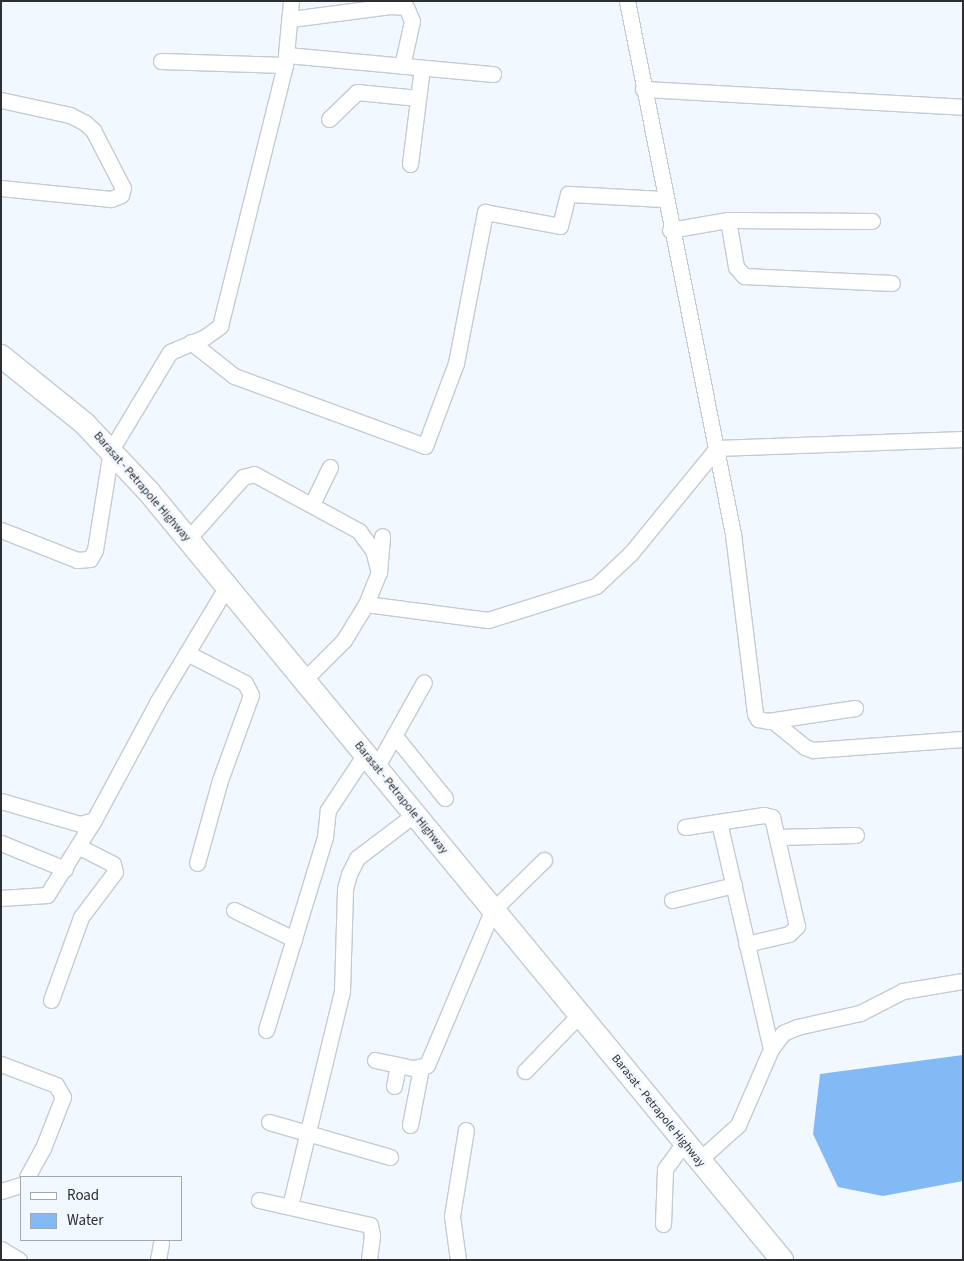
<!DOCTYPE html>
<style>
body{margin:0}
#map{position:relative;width:964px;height:1261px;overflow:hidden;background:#f2f8ff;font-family:"Source Sans 3",sans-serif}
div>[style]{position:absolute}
.water>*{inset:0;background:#81baf4}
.roads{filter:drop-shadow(1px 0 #c5cbd1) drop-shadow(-1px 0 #c5cbd1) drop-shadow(0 1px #c5cbd1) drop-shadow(0 -1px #c5cbd1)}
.minor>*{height:15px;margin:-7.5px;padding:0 7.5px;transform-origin:7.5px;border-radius:7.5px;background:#fff}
.highway>*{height:22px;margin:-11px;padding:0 11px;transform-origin:11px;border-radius:11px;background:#fff}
span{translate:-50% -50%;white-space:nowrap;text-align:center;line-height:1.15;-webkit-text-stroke:5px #f2f8ff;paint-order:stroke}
.street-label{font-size:12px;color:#2d2f32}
.frame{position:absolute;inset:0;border:2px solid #2d2f32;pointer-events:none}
.legend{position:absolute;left:20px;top:1176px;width:162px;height:65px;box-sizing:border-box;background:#f2f8ff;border:1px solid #a3a8ad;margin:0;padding:6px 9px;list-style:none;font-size:15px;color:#2d2f32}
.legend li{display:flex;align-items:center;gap:10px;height:25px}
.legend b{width:25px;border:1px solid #a3a8ad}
</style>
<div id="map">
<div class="water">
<i style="clip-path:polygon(963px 1055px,963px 1181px,883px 1196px,838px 1187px,813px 1134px,820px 1074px)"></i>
</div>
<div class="roads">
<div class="minor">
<i style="left:627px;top:1px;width:543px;rotate:78.75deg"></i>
<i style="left:733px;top:534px;width:181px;rotate:83deg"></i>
<i style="left:755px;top:714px;width:6px;rotate:59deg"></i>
<i style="left:758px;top:719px;width:10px;rotate:11deg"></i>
<i style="left:768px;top:721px;width:88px;rotate:-8.5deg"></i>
<i style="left:291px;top:19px;width:100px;rotate:-7.5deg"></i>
<i style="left:390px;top:6px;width:16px;rotate:4deg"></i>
<i style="left:406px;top:7px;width:15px;rotate:67deg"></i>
<i style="left:412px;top:21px;width:46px;rotate:102.5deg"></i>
<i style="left:287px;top:55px;width:207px;rotate:5.3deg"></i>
<i style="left:161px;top:61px;width:124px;rotate:1.8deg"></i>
<i style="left:643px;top:89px;width:321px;rotate:3.2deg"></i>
<i style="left:1px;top:100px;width:71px;rotate:12.3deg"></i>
<i style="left:70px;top:115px;width:17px;rotate:28deg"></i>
<i style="left:85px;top:123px;width:11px;rotate:41deg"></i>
<i style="left:93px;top:130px;width:65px;rotate:62.7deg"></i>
<i style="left:123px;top:188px;width:7px;rotate:106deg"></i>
<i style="left:121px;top:195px;width:11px;rotate:158deg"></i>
<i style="left:111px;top:199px;width:111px;rotate:-174.3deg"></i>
<i style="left:329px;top:119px;width:39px;rotate:-44deg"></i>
<i style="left:357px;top:92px;width:61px;rotate:5.6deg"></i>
<i style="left:410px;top:164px;width:97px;rotate:-82.9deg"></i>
<i style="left:728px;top:220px;width:144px;rotate:0.4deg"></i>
<i style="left:670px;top:230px;width:59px;rotate:-9.8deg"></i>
<i style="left:728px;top:220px;width:48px;rotate:80.3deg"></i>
<i style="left:736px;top:267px;width:12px;rotate:48deg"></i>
<i style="left:744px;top:276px;width:148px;rotate:2.7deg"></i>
<i style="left:191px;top:342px;width:55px;rotate:38.3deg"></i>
<i style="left:234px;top:376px;width:203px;rotate:20.1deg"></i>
<i style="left:425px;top:446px;width:89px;rotate:-69.5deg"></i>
<i style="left:456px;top:363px;width:154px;rotate:-79.1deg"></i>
<i style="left:485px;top:212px;width:76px;rotate:10.6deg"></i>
<i style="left:560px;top:226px;width:33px;rotate:-76deg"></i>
<i style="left:568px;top:194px;width:96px;rotate:3deg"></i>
<i style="left:312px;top:504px;width:41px;rotate:-64.1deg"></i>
<i style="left:1px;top:530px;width:82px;rotate:21.5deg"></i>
<i style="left:77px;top:560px;width:13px;rotate:-4deg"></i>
<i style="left:90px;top:559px;width:10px;rotate:-61deg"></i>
<i style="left:95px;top:550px;width:101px;rotate:-80.9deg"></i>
<i style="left:111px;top:450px;width:114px;rotate:-59deg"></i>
<i style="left:170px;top:352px;width:38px;rotate:-23deg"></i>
<i style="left:205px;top:337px;width:19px;rotate:-36deg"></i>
<i style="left:220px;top:326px;width:269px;rotate:-76deg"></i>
<i style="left:285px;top:65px;width:64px;rotate:-84.6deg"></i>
<i style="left:188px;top:539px;width:83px;rotate:-48.4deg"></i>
<i style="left:243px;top:477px;width:11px;rotate:-15deg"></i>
<i style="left:254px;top:474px;width:119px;rotate:28.5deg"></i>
<i style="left:359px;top:531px;width:24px;rotate:54deg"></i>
<i style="left:373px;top:550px;width:23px;rotate:75deg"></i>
<i style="left:366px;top:604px;width:123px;rotate:7.5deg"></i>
<i style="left:488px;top:620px;width:113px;rotate:-17.5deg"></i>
<i style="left:596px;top:586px;width:48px;rotate:-43.3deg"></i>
<i style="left:631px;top:553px;width:136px;rotate:-50.7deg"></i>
<i style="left:717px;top:448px;width:246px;rotate:-2.1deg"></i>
<i style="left:187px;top:653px;width:65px;rotate:27.3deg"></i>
<i style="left:245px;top:683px;width:13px;rotate:63deg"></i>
<i style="left:251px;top:695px;width:90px;rotate:110deg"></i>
<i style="left:220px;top:780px;width:86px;rotate:105.5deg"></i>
<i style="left:304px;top:680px;width:57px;rotate:-45deg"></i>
<i style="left:344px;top:640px;width:42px;rotate:-58.6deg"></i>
<i style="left:366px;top:604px;width:35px;rotate:-68deg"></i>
<i style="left:379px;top:572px;width:36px;rotate:-85deg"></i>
<i style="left:773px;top:721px;width:41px;rotate:39.1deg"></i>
<i style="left:805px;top:747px;width:9px;rotate:21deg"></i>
<i style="left:813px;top:750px;width:150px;rotate:-4.2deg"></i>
<i style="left:394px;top:735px;width:81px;rotate:51deg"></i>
<i style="left:376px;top:768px;width:98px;rotate:-60.8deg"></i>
<i style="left:1px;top:801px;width:82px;rotate:16.2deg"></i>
<i style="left:80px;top:824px;width:15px;rotate:-16deg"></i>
<i style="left:94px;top:820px;width:135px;rotate:-61.7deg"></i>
<i style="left:158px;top:701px;width:134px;rotate:-59deg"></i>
<i style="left:719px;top:822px;width:233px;rotate:77.1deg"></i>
<i style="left:685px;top:827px;width:80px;rotate:-8.6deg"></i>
<i style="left:764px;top:815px;width:8px;rotate:14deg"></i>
<i style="left:772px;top:817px;width:112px;rotate:77.1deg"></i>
<i style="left:797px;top:926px;width:11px;rotate:135deg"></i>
<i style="left:789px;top:934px;width:44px;rotate:166.9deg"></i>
<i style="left:777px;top:837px;width:79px;rotate:-1.5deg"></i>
<i style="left:1px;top:843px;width:69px;rotate:22.1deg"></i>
<i style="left:1px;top:898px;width:46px;rotate:-3.7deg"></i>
<i style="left:47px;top:895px;width:89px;rotate:-57.9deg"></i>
<i style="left:672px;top:900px;width:64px;rotate:-13.6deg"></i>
<i style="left:234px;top:910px;width:67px;rotate:25.8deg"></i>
<i style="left:51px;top:1000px;width:88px;rotate:-70.1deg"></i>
<i style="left:81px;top:917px;width:56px;rotate:-52.9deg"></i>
<i style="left:115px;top:872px;width:8px;rotate:-104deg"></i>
<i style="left:113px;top:864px;width:39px;rotate:-153deg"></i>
<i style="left:266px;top:1030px;width:202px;rotate:-73deg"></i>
<i style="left:325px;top:837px;width:27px;rotate:-84deg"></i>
<i style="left:328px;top:810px;width:67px;rotate:-56.5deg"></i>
<i style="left:375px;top:1060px;width:40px;rotate:12deg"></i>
<i style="left:414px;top:1068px;width:13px;rotate:-13deg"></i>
<i style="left:427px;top:1065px;width:167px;rotate:-67.1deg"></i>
<i style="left:492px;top:911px;width:73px;rotate:-44.4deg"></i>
<i style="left:1px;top:1064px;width:59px;rotate:20.9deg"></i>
<i style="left:56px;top:1085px;width:14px;rotate:60deg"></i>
<i style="left:63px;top:1097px;width:55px;rotate:111.4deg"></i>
<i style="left:43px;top:1148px;width:33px;rotate:119deg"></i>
<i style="left:525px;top:1071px;width:78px;rotate:-46deg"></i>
<i style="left:394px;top:1086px;width:20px;rotate:-79deg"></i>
<i style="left:269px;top:1122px;width:126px;rotate:16.1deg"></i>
<i style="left:410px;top:1125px;width:58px;rotate:-79.1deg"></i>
<i style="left:698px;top:1161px;width:54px;rotate:-42deg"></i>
<i style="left:738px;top:1125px;width:83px;rotate:-66.5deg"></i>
<i style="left:771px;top:1049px;width:20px;rotate:-53deg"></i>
<i style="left:783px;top:1033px;width:15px;rotate:-23deg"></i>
<i style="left:797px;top:1027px;width:65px;rotate:-12.5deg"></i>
<i style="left:860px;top:1013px;width:48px;rotate:-27.1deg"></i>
<i style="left:903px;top:991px;width:61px;rotate:-9.5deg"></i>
<i style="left:1px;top:1191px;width:21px;rotate:-17deg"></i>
<i style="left:259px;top:1200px;width:114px;rotate:12.7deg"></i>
<i style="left:370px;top:1225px;width:10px;rotate:79deg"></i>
<i style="left:372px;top:1235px;width:25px;rotate:97deg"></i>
<i style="left:290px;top:1206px;width:221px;rotate:-76.4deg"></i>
<i style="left:342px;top:991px;width:102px;rotate:-88.3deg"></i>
<i style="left:345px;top:889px;width:16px;rotate:-75deg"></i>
<i style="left:349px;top:874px;width:18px;rotate:-63deg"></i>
<i style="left:357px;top:858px;width:73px;rotate:-37.2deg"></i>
<i style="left:663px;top:1224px;width:55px;rotate:-87.9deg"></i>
<i style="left:665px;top:1169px;width:32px;rotate:-54deg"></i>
<i style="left:1px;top:1249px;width:21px;rotate:31deg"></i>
<i style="left:158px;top:1260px;width:17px;rotate:-80deg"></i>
<i style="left:458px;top:1260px;width:44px;rotate:-97.8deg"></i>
<i style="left:452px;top:1216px;width:87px;rotate:-80.8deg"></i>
</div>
<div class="highway">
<i style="left:1px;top:356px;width:107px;rotate:38.9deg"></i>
<i style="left:84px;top:423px;width:95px;rotate:46.7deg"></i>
<i style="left:149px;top:492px;width:995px;rotate:50.5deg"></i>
</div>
</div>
<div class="street-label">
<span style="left:142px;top:487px;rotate:49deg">Barasat - Petrapole Highway</span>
<span style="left:401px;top:798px;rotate:51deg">Barasat - Petrapole Highway</span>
<span style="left:658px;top:1111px;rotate:51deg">Barasat - Petrapole Highway</span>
</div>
<div class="frame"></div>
<ul class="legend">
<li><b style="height:6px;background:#fff"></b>Road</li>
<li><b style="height:14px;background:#81baf4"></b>Water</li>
</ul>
</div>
